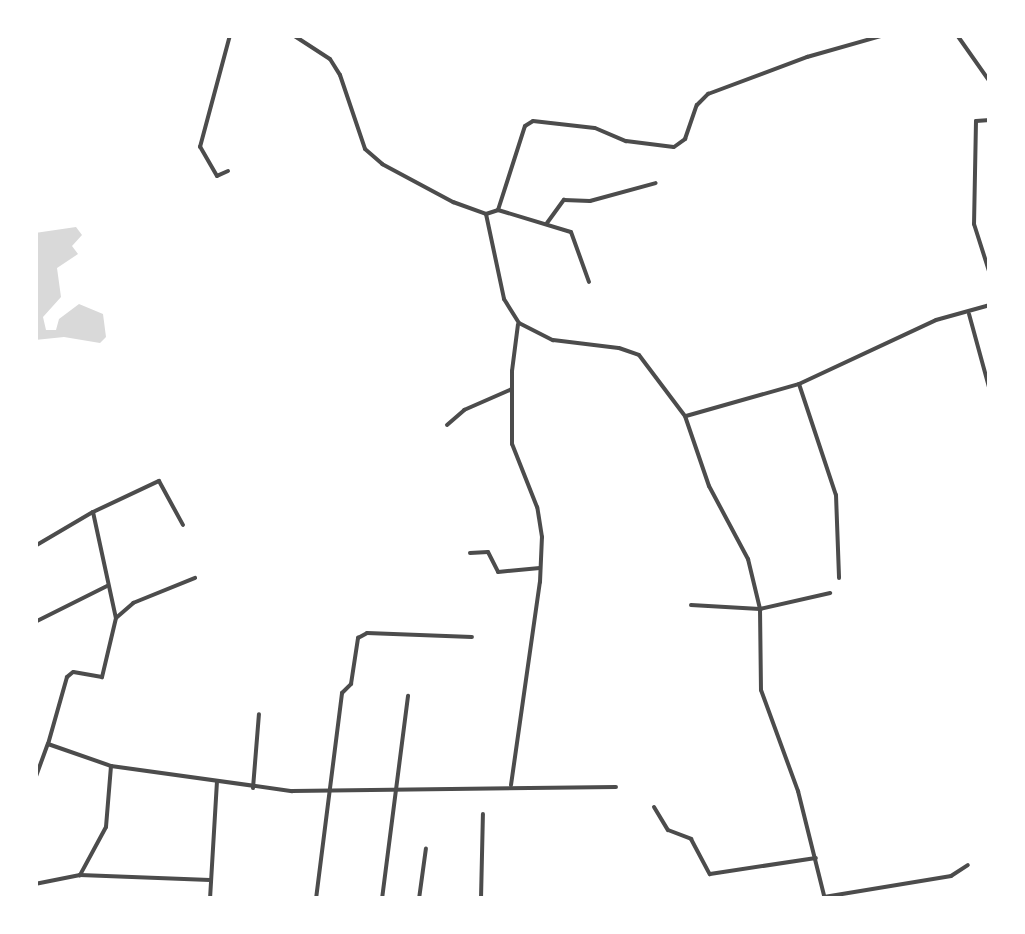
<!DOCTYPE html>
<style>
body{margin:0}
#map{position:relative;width:1025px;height:934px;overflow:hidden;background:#fff;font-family:"Fira Sans",sans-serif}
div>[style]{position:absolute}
.water>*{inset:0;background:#d9d9d9}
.minor>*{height:4px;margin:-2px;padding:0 2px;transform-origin:2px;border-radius:2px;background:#4c4c4c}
span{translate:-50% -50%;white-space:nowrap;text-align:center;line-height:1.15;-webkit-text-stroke:10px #fff;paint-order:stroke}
.frame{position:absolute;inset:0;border:38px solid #fff;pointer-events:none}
</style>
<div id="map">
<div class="water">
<i style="clip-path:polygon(76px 227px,82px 235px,72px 246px,78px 254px,57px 268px,61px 297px,43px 317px,46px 330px,56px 330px,59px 319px,79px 304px,103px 314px,106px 337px,100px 343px,64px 337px,35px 340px,35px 233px)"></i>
</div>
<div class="minor">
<i style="left:293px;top:35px;width:44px;rotate:33deg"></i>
<i style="left:330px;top:59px;width:19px;rotate:58deg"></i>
<i style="left:340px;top:75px;width:78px;rotate:71.3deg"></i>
<i style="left:365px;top:149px;width:23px;rotate:41deg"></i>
<i style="left:382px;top:164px;width:81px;rotate:28.2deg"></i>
<i style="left:453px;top:202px;width:35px;rotate:20deg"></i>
<i style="left:486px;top:214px;width:87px;rotate:78deg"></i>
<i style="left:504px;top:299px;width:28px;rotate:58deg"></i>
<i style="left:519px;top:323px;width:38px;rotate:27deg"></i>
<i style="left:553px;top:340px;width:66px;rotate:6.9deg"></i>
<i style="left:619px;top:348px;width:21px;rotate:19deg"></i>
<i style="left:639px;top:355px;width:76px;rotate:53deg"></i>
<i style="left:685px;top:416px;width:74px;rotate:71.1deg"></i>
<i style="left:709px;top:486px;width:83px;rotate:61.9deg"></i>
<i style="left:748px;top:559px;width:51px;rotate:76.5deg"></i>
<i style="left:760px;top:609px;width:81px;rotate:89.3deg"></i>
<i style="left:761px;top:690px;width:108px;rotate:69.9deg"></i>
<i style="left:798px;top:791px;width:111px;rotate:76deg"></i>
<i style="left:957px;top:35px;width:57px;rotate:54.9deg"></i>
<i style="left:990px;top:120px;width:14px;rotate:176deg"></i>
<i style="left:976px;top:121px;width:103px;rotate:91.1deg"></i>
<i style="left:974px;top:224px;width:52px;rotate:72.3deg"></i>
<i style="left:228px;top:171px;width:12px;rotate:156deg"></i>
<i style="left:217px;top:176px;width:34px;rotate:-120deg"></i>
<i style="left:200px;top:147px;width:116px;rotate:-75deg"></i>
<i style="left:498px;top:210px;width:76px;rotate:16.8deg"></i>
<i style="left:571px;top:232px;width:53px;rotate:70.2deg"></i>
<i style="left:486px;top:214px;width:13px;rotate:-18deg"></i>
<i style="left:498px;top:210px;width:88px;rotate:-72.2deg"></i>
<i style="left:525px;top:126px;width:9px;rotate:-32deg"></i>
<i style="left:533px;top:121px;width:62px;rotate:6.4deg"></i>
<i style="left:595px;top:128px;width:34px;rotate:23deg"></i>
<i style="left:626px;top:141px;width:48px;rotate:7.1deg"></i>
<i style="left:674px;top:147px;width:14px;rotate:-36deg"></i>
<i style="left:685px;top:139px;width:36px;rotate:-71deg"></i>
<i style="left:697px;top:105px;width:16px;rotate:-45deg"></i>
<i style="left:708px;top:94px;width:106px;rotate:-20.5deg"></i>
<i style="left:807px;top:57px;width:81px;rotate:-15.8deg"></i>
<i style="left:547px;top:223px;width:29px;rotate:-54deg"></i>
<i style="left:564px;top:200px;width:26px;rotate:2deg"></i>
<i style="left:590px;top:201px;width:68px;rotate:-15.3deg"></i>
<i style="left:969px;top:314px;width:80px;rotate:74.7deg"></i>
<i style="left:799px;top:384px;width:117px;rotate:71.6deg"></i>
<i style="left:836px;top:495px;width:83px;rotate:87.9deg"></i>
<i style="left:686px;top:416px;width:117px;rotate:-15.8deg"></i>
<i style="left:799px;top:384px;width:151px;rotate:-25deg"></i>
<i style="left:936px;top:320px;width:56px;rotate:-15.5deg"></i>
<i style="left:447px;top:425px;width:23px;rotate:-41deg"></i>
<i style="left:464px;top:410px;width:52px;rotate:-23.6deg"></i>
<i style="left:93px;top:512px;width:73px;rotate:-25.2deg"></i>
<i style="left:159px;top:481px;width:50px;rotate:61.4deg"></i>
<i style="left:35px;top:546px;width:67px;rotate:-30.4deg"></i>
<i style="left:93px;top:512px;width:108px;rotate:77.8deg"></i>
<i style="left:116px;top:618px;width:61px;rotate:103.3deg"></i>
<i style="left:102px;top:677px;width:29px;rotate:-170deg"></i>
<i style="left:73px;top:672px;width:8px;rotate:140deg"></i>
<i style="left:67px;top:677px;width:70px;rotate:105.8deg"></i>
<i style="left:48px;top:744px;width:67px;rotate:19.2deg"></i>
<i style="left:111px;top:766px;width:61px;rotate:94.7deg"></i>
<i style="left:106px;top:827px;width:55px;rotate:118.4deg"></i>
<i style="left:80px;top:875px;width:46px;rotate:168.7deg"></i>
<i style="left:470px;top:553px;width:18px;rotate:-3deg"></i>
<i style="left:488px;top:552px;width:22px;rotate:63deg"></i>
<i style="left:498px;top:572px;width:42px;rotate:-5.4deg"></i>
<i style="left:691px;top:605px;width:69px;rotate:3.3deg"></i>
<i style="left:760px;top:609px;width:72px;rotate:-12.9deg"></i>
<i style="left:116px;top:618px;width:23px;rotate:-41deg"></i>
<i style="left:133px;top:603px;width:67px;rotate:-22deg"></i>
<i style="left:35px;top:622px;width:80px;rotate:-26.6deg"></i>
<i style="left:111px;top:766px;width:183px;rotate:7.9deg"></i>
<i style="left:292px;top:791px;width:324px;rotate:-0.7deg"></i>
<i style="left:35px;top:779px;width:37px;rotate:-70deg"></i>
<i style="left:511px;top:785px;width:205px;rotate:-81.9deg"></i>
<i style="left:540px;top:582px;width:45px;rotate:-87.5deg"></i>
<i style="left:542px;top:537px;width:30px;rotate:-99deg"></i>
<i style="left:537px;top:507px;width:68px;rotate:-111.6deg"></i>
<i style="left:512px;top:444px;width:73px;rotate:-90deg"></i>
<i style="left:512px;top:371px;width:47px;rotate:-82.7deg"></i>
<i style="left:253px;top:788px;width:74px;rotate:-85.4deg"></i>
<i style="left:654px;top:807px;width:27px;rotate:59deg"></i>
<i style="left:668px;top:830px;width:25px;rotate:21deg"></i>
<i style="left:691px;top:839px;width:40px;rotate:62deg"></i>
<i style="left:710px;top:874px;width:107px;rotate:-8.6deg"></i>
<i style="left:80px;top:875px;width:130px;rotate:2.2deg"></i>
<i style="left:824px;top:897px;width:129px;rotate:-9.4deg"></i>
<i style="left:951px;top:876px;width:20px;rotate:-33deg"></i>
<i style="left:210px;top:899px;width:118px;rotate:-86.6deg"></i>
<i style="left:316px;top:899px;width:208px;rotate:-82.8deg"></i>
<i style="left:342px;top:693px;width:13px;rotate:-45deg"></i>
<i style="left:351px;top:684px;width:47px;rotate:-81.3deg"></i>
<i style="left:358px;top:638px;width:10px;rotate:-29deg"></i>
<i style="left:367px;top:633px;width:105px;rotate:2.2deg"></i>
<i style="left:382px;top:899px;width:205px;rotate:-82.7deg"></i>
<i style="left:419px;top:899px;width:51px;rotate:-82.2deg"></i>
<i style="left:481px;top:899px;width:85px;rotate:-88.7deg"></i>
</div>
<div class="frame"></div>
</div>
